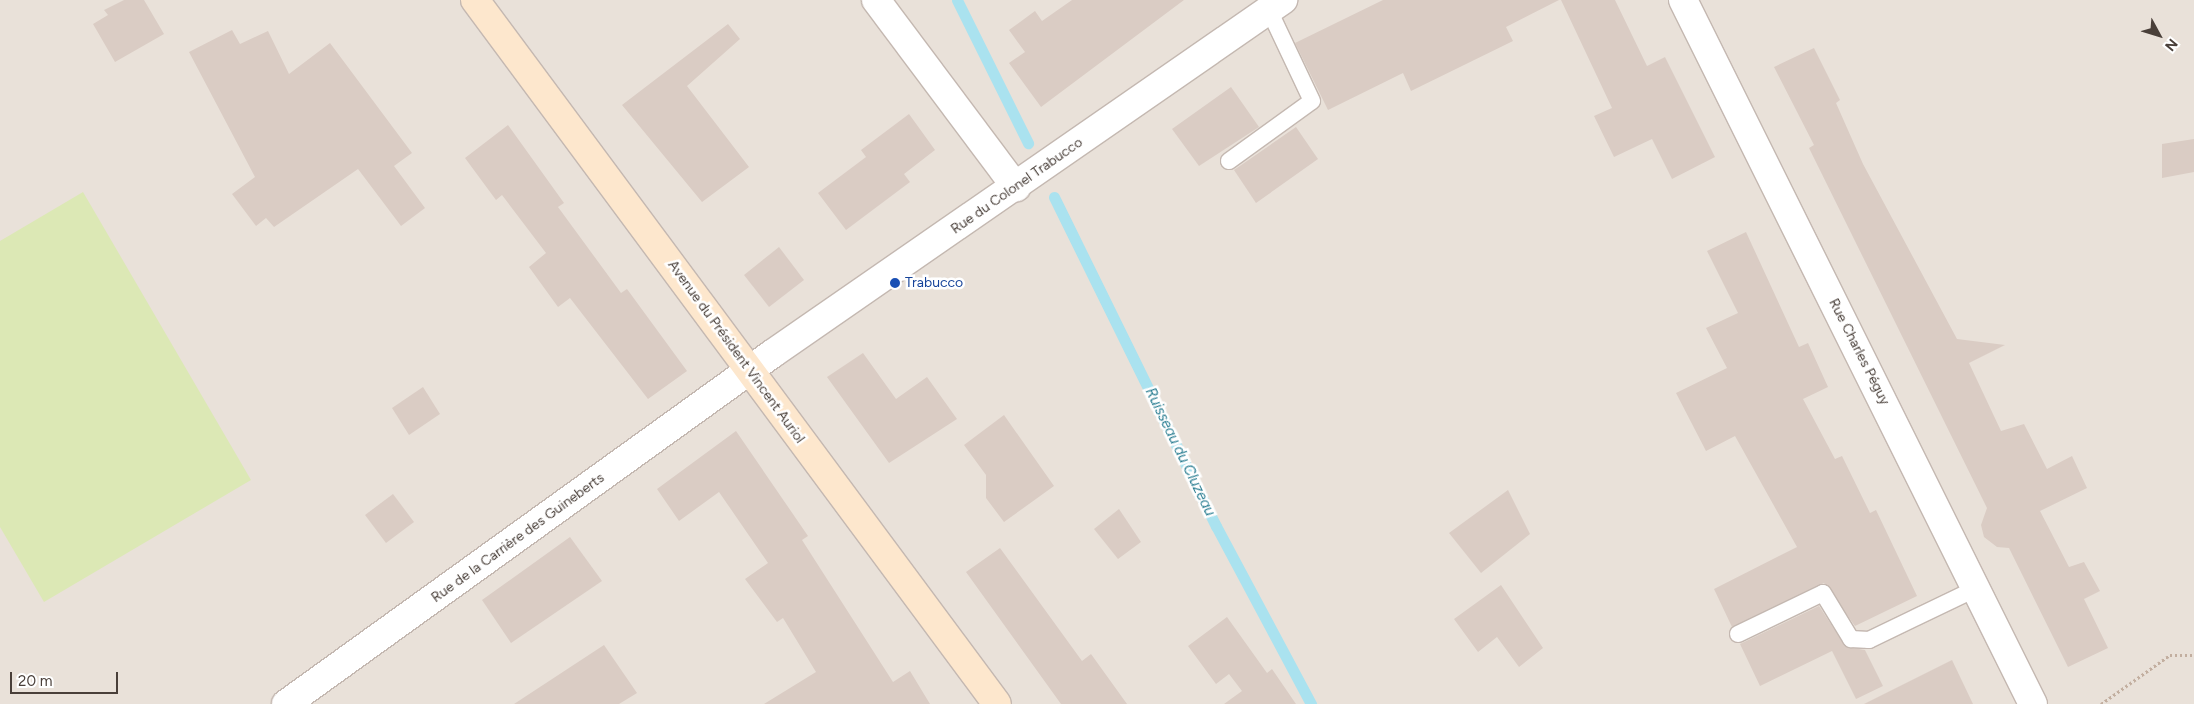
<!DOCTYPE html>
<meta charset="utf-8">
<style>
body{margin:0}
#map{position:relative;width:2194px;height:704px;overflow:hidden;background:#f5f0eb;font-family:Figtree,sans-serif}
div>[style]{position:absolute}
.residential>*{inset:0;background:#e9e1d9}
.green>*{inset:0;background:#dce8b5}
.stream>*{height:11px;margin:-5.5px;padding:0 5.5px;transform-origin:5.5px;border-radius:5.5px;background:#aae2ef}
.building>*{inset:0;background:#daccc4}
.path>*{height:3px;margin-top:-1.5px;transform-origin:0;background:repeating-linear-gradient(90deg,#c2ae9f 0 2.5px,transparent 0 5px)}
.roads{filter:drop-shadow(1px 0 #c4b8b1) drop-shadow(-1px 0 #c4b8b1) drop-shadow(0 1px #c4b8b1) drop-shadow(0 -1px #c4b8b1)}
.service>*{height:16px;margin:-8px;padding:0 8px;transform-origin:8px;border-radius:8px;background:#fff}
.minor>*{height:28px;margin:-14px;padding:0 14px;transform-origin:14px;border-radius:14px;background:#fff}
.secondary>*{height:28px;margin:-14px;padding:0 14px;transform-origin:14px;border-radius:14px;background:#fde7cd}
.dots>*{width:14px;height:14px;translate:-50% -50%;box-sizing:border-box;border:2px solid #fff;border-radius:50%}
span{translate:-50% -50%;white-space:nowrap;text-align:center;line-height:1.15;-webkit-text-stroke:5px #fff;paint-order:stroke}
.street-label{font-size:14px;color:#493f39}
.transit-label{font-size:14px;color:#164399}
.left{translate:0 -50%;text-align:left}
.water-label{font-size:15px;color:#2c7f93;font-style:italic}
.north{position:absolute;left:2134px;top:10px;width:50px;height:50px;-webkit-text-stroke:4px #fff;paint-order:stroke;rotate:129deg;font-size:14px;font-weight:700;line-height:20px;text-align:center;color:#493f39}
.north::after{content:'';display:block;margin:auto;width:18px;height:22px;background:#493f39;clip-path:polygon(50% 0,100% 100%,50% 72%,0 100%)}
.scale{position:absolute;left:10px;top:672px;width:108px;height:22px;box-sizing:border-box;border:2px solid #493f39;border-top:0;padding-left:6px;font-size:15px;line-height:18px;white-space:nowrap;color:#493f39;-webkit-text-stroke:4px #fff;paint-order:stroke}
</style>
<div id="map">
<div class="residential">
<i style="clip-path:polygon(0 0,2194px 0,2194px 704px,0 704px)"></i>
</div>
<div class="green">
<i style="clip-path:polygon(83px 192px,251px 480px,44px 602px,0 527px,0 241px)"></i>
</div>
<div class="stream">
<i style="left:957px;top:0;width:160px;rotate:63.6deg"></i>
<i style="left:1054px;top:197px;width:367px;rotate:63.8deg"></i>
<i style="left:1216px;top:526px;width:202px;rotate:61.9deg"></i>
</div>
<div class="building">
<i style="clip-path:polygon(124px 0,144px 0,164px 34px,115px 62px,93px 24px,108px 15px,104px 10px)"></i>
<i style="clip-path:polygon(1072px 0,1184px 0,1041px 107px,1009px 63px,1025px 52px,1009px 30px,1035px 11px,1042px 21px)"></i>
<i style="clip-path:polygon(1383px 0,1559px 0,1506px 27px,1513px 41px,1411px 91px,1403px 73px,1328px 110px,1295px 43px)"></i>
<i style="clip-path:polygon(1561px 0,1615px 0,1647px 66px,1665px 57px,1715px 157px,1672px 179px,1652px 139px,1614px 157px,1594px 116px,1612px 108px)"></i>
<i style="clip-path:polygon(728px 24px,740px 39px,687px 86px,749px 167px,702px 202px,622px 105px)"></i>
<i style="clip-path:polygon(232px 30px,240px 44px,268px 31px,289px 74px,330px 43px,412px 153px,394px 166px,425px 208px,401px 226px,358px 169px,274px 227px,266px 218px,256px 226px,232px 194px,255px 177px,189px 52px)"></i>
<i style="clip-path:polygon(1814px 48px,1840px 100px,1836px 103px,1863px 164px,1957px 339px,2005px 345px,1969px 363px,2001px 431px,2024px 424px,2047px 469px,2072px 456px,2087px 488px,2040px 511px,2069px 567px,2084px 562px,2100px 591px,2084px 599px,2108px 648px,2068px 667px,2009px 548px,1997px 547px,1984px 537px,1981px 525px,1987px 508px,1809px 148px,1814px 145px,1774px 67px)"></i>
<i style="clip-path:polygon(1231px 87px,1259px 127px,1199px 166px,1172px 129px)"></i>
<i style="clip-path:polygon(909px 114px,935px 150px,904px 174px,910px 182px,846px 230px,818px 193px,866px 157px,861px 150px)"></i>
<i style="clip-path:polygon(508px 125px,564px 203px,558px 207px,621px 293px,627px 289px,687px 371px,648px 399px,570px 298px,558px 307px,529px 267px,546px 253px,502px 195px,496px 200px,465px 158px)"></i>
<i style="clip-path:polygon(1296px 127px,1318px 159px,1256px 203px,1234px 170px)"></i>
<i style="clip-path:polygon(2194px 139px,2194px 172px,2162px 178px,2162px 144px)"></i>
<i style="clip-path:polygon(1746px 232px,1799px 347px,1808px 343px,1828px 387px,1803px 399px,1835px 459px,1842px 456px,1870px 513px,1876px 510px,1917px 596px,1855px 626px,1824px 583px,1732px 627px,1714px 589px,1797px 547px,1735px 436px,1706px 451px,1676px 393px,1727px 368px,1706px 328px,1738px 313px,1707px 251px)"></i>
<i style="clip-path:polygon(779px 247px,804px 280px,769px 307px,744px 275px)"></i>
<i style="clip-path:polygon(863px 353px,896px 399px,927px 377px,957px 419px,889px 463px,827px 377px)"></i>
<i style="clip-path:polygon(423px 387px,440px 414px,409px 435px,392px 408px)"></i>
<i style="clip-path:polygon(1004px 415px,1054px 486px,1004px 522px,986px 498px,986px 475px,964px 445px)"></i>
<i style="clip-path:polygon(736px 431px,808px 536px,802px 540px,893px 682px,910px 671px,930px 704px,764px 704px,816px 672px,783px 618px,777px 622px,745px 579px,768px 563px,719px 492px,679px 521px,657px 489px)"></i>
<i style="clip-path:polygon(1508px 490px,1530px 534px,1481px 573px,1449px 533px)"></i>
<i style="clip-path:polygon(393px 494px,414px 522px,386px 543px,365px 515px)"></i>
<i style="clip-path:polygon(1119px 509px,1141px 542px,1118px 559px,1094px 529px)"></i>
<i style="clip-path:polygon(570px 537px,602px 581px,511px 643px,482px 600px)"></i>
<i style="clip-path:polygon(1000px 548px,1082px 661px,1091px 654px,1127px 704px,1061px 704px,966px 572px)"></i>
<i style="clip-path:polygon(1501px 585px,1543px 648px,1519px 667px,1497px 637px,1478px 652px,1454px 619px)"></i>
<i style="clip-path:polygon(1819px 606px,1846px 647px,1865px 650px,1883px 686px,1856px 699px,1832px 651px,1760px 686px,1740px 644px)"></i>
<i style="clip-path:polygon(1227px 617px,1267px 673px,1272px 669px,1296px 704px,1224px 704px,1242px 691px,1229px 674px,1216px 684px,1188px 646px)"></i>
<i style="clip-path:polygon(604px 645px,637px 693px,619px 704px,514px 704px)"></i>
<i style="clip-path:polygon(1952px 660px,1973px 704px,1864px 704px)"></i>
</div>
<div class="path">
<i style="left:2101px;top:704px;width:85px;rotate:-35.4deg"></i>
<i style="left:2170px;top:655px;width:24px"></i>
</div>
<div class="roads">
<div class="service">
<i style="left:1229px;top:161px;width:102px;rotate:-35.9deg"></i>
<i style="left:1312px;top:101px;width:103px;rotate:-115.3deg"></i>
<i style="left:1738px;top:634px;width:94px;rotate:-25.8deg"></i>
<i style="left:1823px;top:593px;width:54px;rotate:58.7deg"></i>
<i style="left:1851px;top:639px;width:18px;rotate:3deg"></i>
<i style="left:1869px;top:640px;width:120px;rotate:-25.7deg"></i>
</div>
<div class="minor">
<i style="left:876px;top:0;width:234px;rotate:53.2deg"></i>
<i style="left:1683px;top:0;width:786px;rotate:63.57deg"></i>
<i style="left:286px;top:704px;width:599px;rotate:-35.76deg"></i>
<i style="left:772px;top:354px;width:622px;rotate:-34.71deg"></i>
</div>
<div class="secondary">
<i style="left:475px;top:0;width:876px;rotate:53.44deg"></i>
</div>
</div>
<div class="dots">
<i style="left:895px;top:283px;background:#1a4fb4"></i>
</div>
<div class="street-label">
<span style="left:1017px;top:186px;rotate:-35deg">Rue du Colonel Trabucco</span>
<span style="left:736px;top:352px;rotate:54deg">Avenue du Président Vincent Auriol</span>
<span style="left:1859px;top:352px;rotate:63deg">Rue Charles Péguy</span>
<span style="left:518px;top:538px;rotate:-36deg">Rue de la Carrière des Guineberts</span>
</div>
<div class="transit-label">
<span class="left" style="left:905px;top:283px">Trabucco</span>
</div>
<div class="water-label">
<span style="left:1180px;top:452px;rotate:64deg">Ruisseau du Cluzeau</span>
</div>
<div class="north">N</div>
<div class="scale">20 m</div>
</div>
